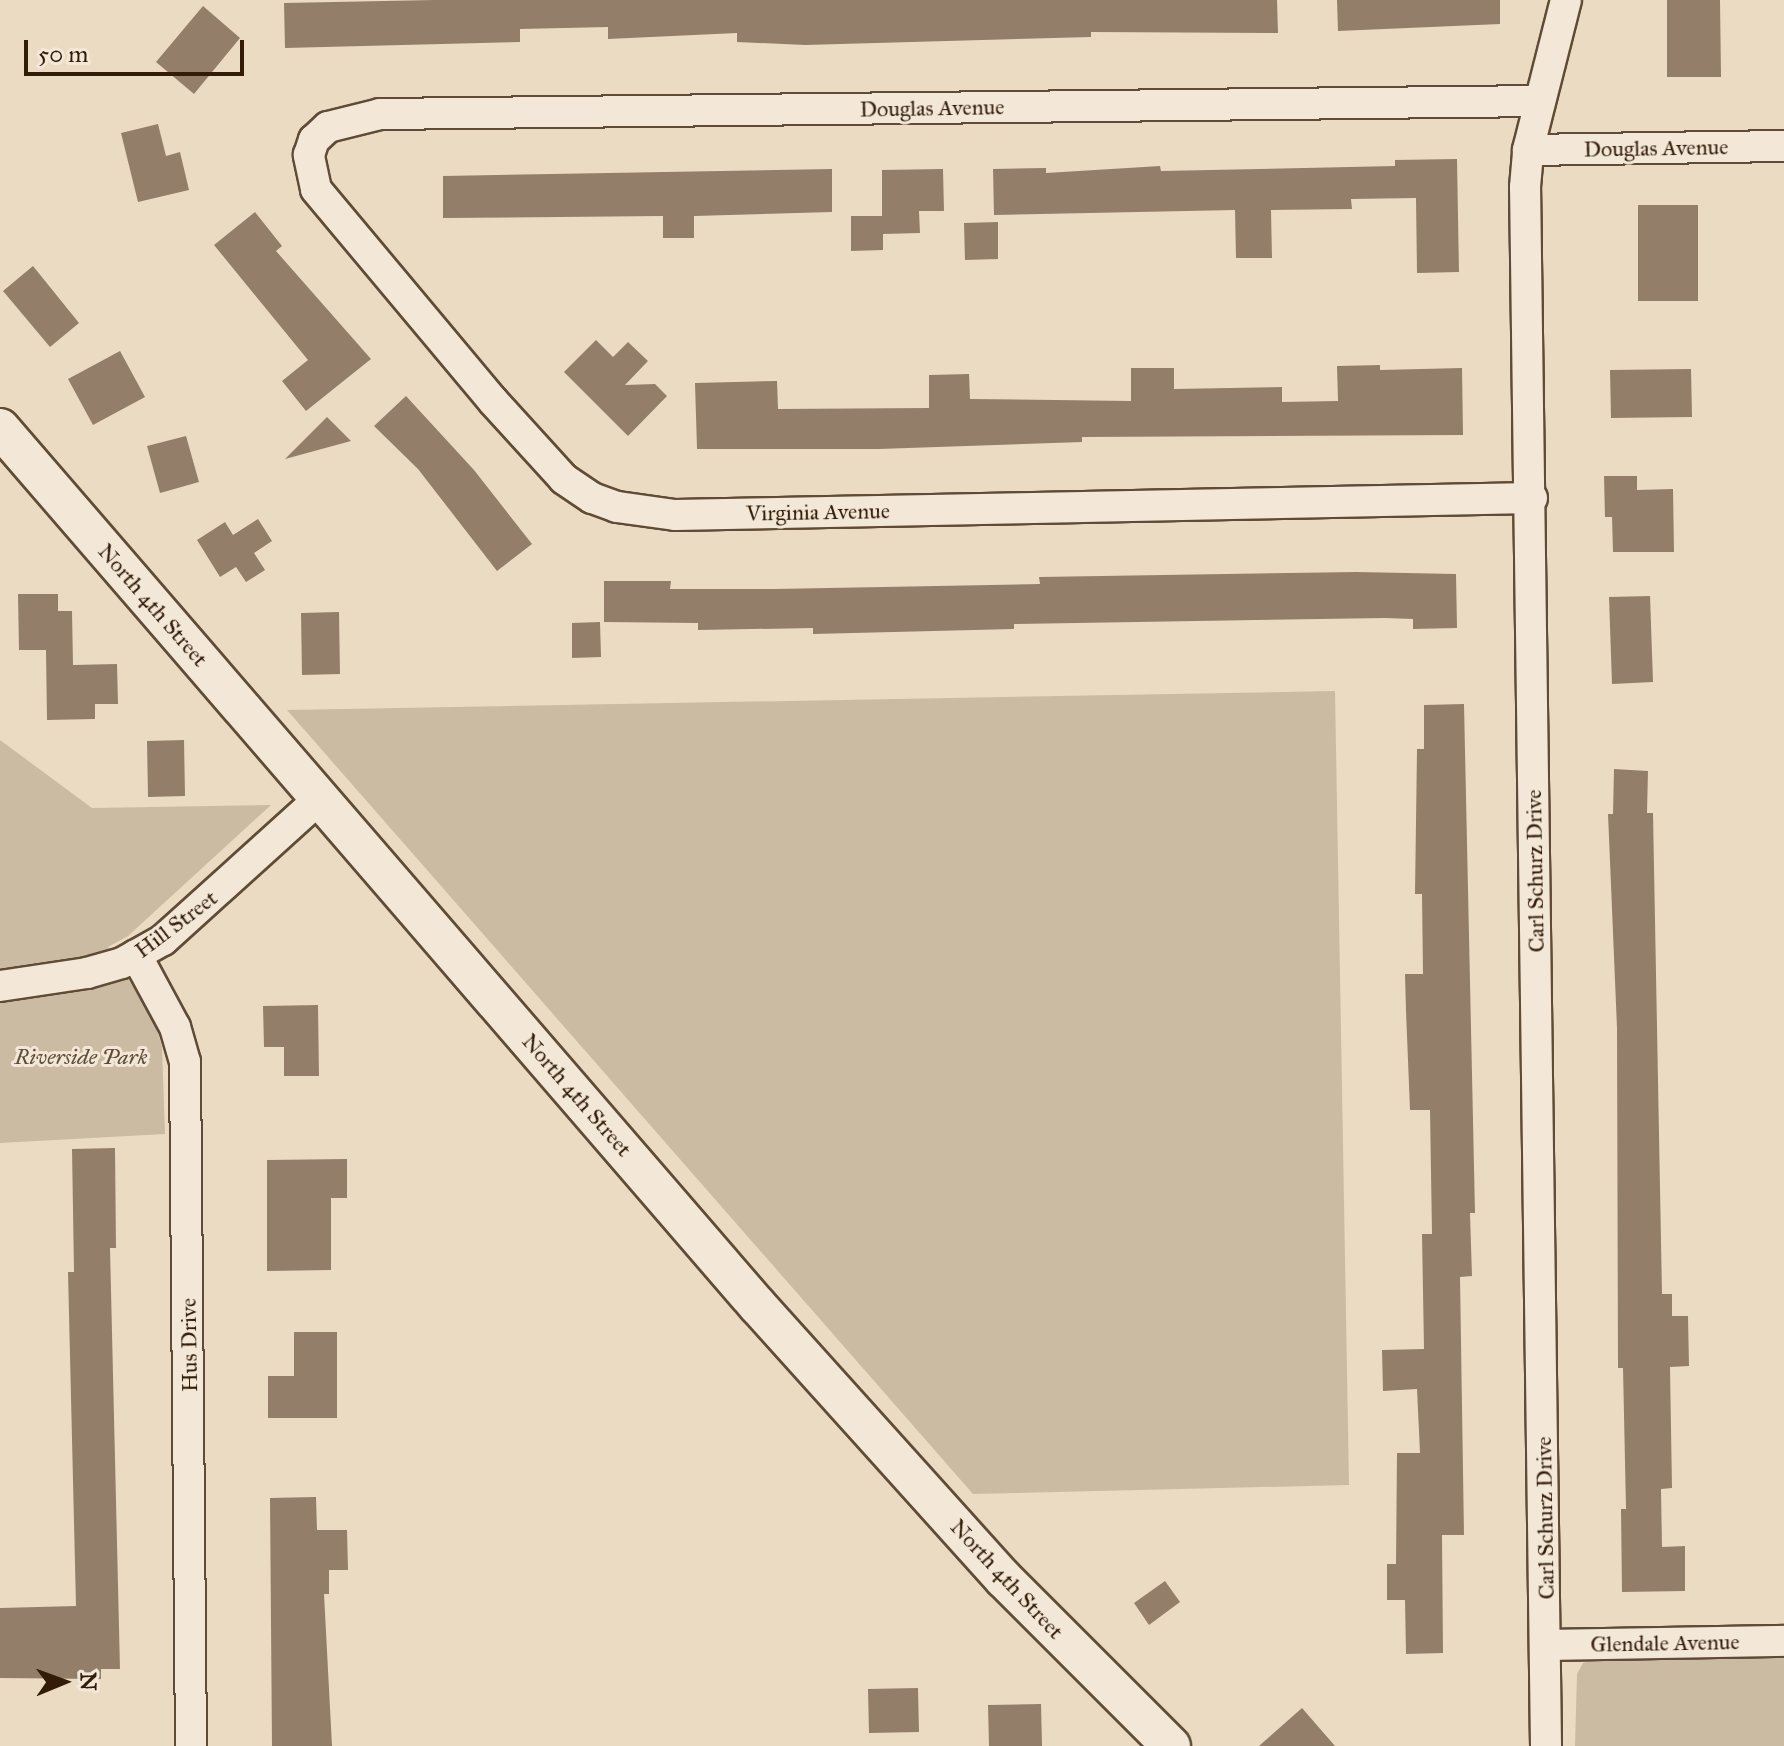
<!DOCTYPE html>
<style>
body{margin:0}
#map{position:relative;width:1784px;height:1746px;overflow:hidden;background:#ecdbc3;font-family:"IM FELL Great Primer",serif}
div>[style]{position:absolute}
.green>*{inset:0;background:#ccbba3}
.building>*{inset:0;background:#937f69}
.roads{filter:drop-shadow(2px 0 #604c36) drop-shadow(-2px 0 #604c36) drop-shadow(0 2px #604c36) drop-shadow(0 -2px #604c36)}
.minor>*{height:30px;margin:-15px;padding:0 15px;transform-origin:15px;border-radius:15px;background:#f3e8d8}
.tertiary>*{height:38px;margin:-19px;padding:0 19px;transform-origin:19px;border-radius:19px;background:#f3e8d8}
span{translate:-50% -50%;white-space:nowrap;text-align:center;line-height:1.15;-webkit-text-stroke:6px #f3e8d8;paint-order:stroke}
.street-label{font-size:22px;color:#321c07}
.park-label{font-size:22px;color:#604c36;font-style:italic}
.north{position:absolute;left:24px;top:1642px;width:80px;height:80px;-webkit-text-stroke:6px #f3e8d8;paint-order:stroke;rotate:89deg;font-size:22px;font-weight:700;line-height:32px;text-align:center;color:#321c07}
.north::after{content:'';display:block;margin:auto;width:28px;height:36px;background:#321c07;clip-path:polygon(50% 0,100% 100%,50% 72%,0 100%)}
.scale{position:absolute;left:24px;top:40px;width:220px;height:36px;box-sizing:border-box;border:4px solid #321c07;border-top:0;padding-left:10px;font-size:24px;line-height:28px;white-space:nowrap;color:#321c07;-webkit-text-stroke:6px #f3e8d8;paint-order:stroke}
</style>
<div id="map">
<div class="green">
<i style="clip-path:polygon(1335px 691px,1349px 1485px,973px 1494px,287px 710px)"></i>
<i style="clip-path:polygon(0 740px,92px 808px,271px 805px,128px 936px,108px 947px,155px 1022px,162px 1047px,165px 1134px,0 1143px)"></i>
<i style="clip-path:polygon(1784px 1656px,1784px 1746px,1575px 1746px,1577px 1674px,1583px 1663px,1597px 1658px)"></i>
</div>
<div class="building">
<i style="clip-path:polygon(434px 0,1277px 0,1278px 33px,1091px 32px,1091px 37px,805px 45px,737px 42px,737px 33px,608px 39px,608px 27px,520px 29px,520px 42px,285px 48px,284px 3px)"></i>
<i style="clip-path:polygon(1337px 0,1500px 0,1500px 24px,1338px 31px)"></i>
<i style="clip-path:polygon(1667px 0,1720px 0,1721px 77px,1667px 77px)"></i>
<i style="clip-path:polygon(203px 6px,240px 38px,194px 94px,156px 62px)"></i>
<i style="clip-path:polygon(158px 124px,166px 156px,180px 152px,189px 190px,138px 202px,121px 133px)"></i>
<i style="clip-path:polygon(1457px 159px,1459px 272px,1417px 273px,1416px 198px,1351px 199px,1352px 209px,1271px 210px,1272px 258px,1236px 258px,1235px 210px,994px 215px,993px 169px,1046px 168px,1046px 173px,1160px 166px,1161px 171px,1395px 166px,1395px 160px)"></i>
<i style="clip-path:polygon(832px 169px,832px 212px,694px 216px,694px 238px,663px 238px,663px 216px,443px 218px,443px 176px)"></i>
<i style="clip-path:polygon(943px 169px,944px 211px,919px 211px,920px 233px,883px 234px,883px 250px,851px 251px,851px 216px,882px 216px,882px 170px)"></i>
<i style="clip-path:polygon(1638px 205px,1698px 205px,1698px 301px,1638px 301px)"></i>
<i style="clip-path:polygon(255px 212px,282px 246px,276px 251px,371px 359px,306px 411px,282px 381px,308px 360px,214px 245px)"></i>
<i style="clip-path:polygon(998px 222px,998px 259px,965px 260px,964px 223px)"></i>
<i style="clip-path:polygon(33px 266px,79px 323px,50px 347px,3px 291px)"></i>
<i style="clip-path:polygon(596px 340px,613px 357px,628px 342px,648px 361px,625px 385px,655px 384px,667px 396px,628px 436px,564px 372px)"></i>
<i style="clip-path:polygon(120px 351px,145px 397px,93px 425px,68px 379px)"></i>
<i style="clip-path:polygon(1380px 365px,1380px 370px,1462px 368px,1463px 435px,1082px 437px,1082px 442px,879px 449px,697px 449px,695px 383px,777px 381px,778px 409px,929px 408px,929px 375px,969px 374px,970px 399px,1131px 401px,1131px 368px,1174px 368px,1174px 389px,1282px 387px,1282px 402px,1338px 401px,1337px 366px)"></i>
<i style="clip-path:polygon(1691px 369px,1692px 417px,1611px 418px,1610px 370px)"></i>
<i style="clip-path:polygon(406px 396px,474px 470px,532px 544px,497px 571px,418px 469px,374px 426px)"></i>
<i style="clip-path:polygon(327px 417px,351px 441px,285px 459px)"></i>
<i style="clip-path:polygon(186px 436px,199px 482px,160px 493px,147px 446px)"></i>
<i style="clip-path:polygon(1604px 476px,1637px 476px,1637px 490px,1673px 489px,1674px 552px,1613px 552px,1612px 517px,1605px 517px)"></i>
<i style="clip-path:polygon(258px 519px,272px 541px,254px 553px,265px 570px,246px 582px,236px 567px,220px 577px,197px 540px,225px 522px,233px 535px)"></i>
<i style="clip-path:polygon(1357px 572px,1456px 574px,1457px 628px,1413px 629px,1413px 619px,1385px 618px,1014px 624px,1014px 629px,813px 634px,813px 628px,698px 630px,698px 623px,604px 622px,604px 581px,671px 581px,670px 589px,774px 589px,1040px 584px,1039px 577px)"></i>
<i style="clip-path:polygon(18px 594px,58px 594px,58px 611px,72px 611px,73px 665px,117px 664px,118px 704px,95px 704px,95px 719px,47px 720px,46px 650px,19px 650px)"></i>
<i style="clip-path:polygon(1650px 596px,1653px 682px,1612px 684px,1609px 597px)"></i>
<i style="clip-path:polygon(339px 612px,340px 674px,302px 675px,301px 613px)"></i>
<i style="clip-path:polygon(600px 622px,601px 657px,572px 658px,572px 623px)"></i>
<i style="clip-path:polygon(1464px 704px,1475px 1213px,1470px 1213px,1472px 1276px,1460px 1277px,1464px 1535px,1442px 1535px,1443px 1653px,1406px 1654px,1405px 1600px,1387px 1600px,1387px 1564px,1396px 1564px,1397px 1453px,1420px 1453px,1417px 1389px,1383px 1391px,1382px 1350px,1424px 1349px,1422px 1234px,1432px 1234px,1430px 1110px,1410px 1110px,1406px 1011px,1405px 974px,1423px 974px,1422px 894px,1415px 894px,1417px 749px,1424px 749px,1424px 705px)"></i>
<i style="clip-path:polygon(184px 740px,185px 796px,148px 797px,147px 741px)"></i>
<i style="clip-path:polygon(1614px 769px,1648px 771px,1647px 813px,1653px 813px,1662px 1294px,1672px 1294px,1672px 1316px,1688px 1316px,1689px 1366px,1670px 1367px,1672px 1488px,1661px 1489px,1662px 1547px,1685px 1546px,1685px 1591px,1622px 1592px,1621px 1509px,1626px 1509px,1623px 1368px,1618px 1368px,1617px 1028px,1608px 814px,1613px 814px)"></i>
<i style="clip-path:polygon(318px 1005px,319px 1076px,284px 1076px,284px 1047px,264px 1047px,263px 1006px)"></i>
<i style="clip-path:polygon(115px 1148px,116px 1248px,110px 1248px,120px 1669px,101px 1669px,101px 1679px,0 1678px,0 1608px,76px 1606px,68px 1272px,74px 1272px,72px 1149px)"></i>
<i style="clip-path:polygon(347px 1159px,347px 1198px,331px 1198px,331px 1270px,267px 1271px,267px 1160px)"></i>
<i style="clip-path:polygon(294px 1332px,337px 1332px,337px 1418px,268px 1418px,268px 1376px,294px 1376px)"></i>
<i style="clip-path:polygon(316px 1497px,317px 1530px,347px 1530px,348px 1570px,329px 1570px,329px 1594px,324px 1594px,332px 1746px,272px 1746px,270px 1498px)"></i>
<i style="clip-path:polygon(1165px 1581px,1180px 1602px,1149px 1625px,1134px 1603px)"></i>
<i style="clip-path:polygon(918px 1688px,919px 1732px,869px 1733px,868px 1689px)"></i>
<i style="clip-path:polygon(1041px 1704px,1042px 1746px,989px 1746px,988px 1705px)"></i>
<i style="clip-path:polygon(1302px 1708px,1335px 1746px,1259px 1746px)"></i>
</div>
<div class="roads">
<div class="minor">
<i style="left:1528px;top:150px;width:256px;rotate:-0.9deg"></i>
<i style="left:1532px;top:498px;width:857px;rotate:178.86deg"></i>
<i style="left:675px;top:515px;width:59px;rotate:-172.1deg"></i>
<i style="left:617px;top:507px;width:27px;rotate:-160deg"></i>
<i style="left:592px;top:498px;width:34px;rotate:-146deg"></i>
<i style="left:564px;top:479px;width:105px;rotate:-132.3deg"></i>
<i style="left:493px;top:401px;width:276px;rotate:-129.9deg"></i>
<i style="left:316px;top:189px;width:35px;rotate:-102deg"></i>
<i style="left:309px;top:155px;width:16px;rotate:-72deg"></i>
<i style="left:314px;top:140px;width:19px;rotate:-43deg"></i>
<i style="left:328px;top:127px;width:54px;rotate:-14deg"></i>
<i style="left:380px;top:114px;width:1159px;rotate:-0.64deg"></i>
<i style="left:136px;top:955px;width:82px;rotate:61.6deg"></i>
<i style="left:175px;top:1027px;width:36px;rotate:74deg"></i>
<i style="left:185px;top:1062px;width:684px;rotate:89.5deg"></i>
<i style="left:0;top:986px;width:88px;rotate:-8.5deg"></i>
<i style="left:87px;top:973px;width:36px;rotate:-16deg"></i>
<i style="left:122px;top:963px;width:47px;rotate:-29.3deg"></i>
<i style="left:163px;top:940px;width:212px;rotate:-42.1deg"></i>
<i style="left:1547px;top:1645px;width:237px;rotate:-1deg"></i>
<i style="left:1546px;top:1746px;width:1559px;rotate:-90.77deg"></i>
<i style="left:1525px;top:187px;width:37px;rotate:-85deg"></i>
<i style="left:1528px;top:150px;width:155px;rotate:-75.8deg"></i>
</div>
<div class="tertiary">
<i style="left:0;top:428px;width:1160px;rotate:49.2deg"></i>
<i style="left:758px;top:1306px;width:367px;rotate:48deg"></i>
<i style="left:1004px;top:1579px;width:236px;rotate:45deg"></i>
</div>
</div>
<div class="street-label">
<span style="left:932px;top:108px;rotate:-1deg">Douglas Avenue</span>
<span style="left:1656px;top:148px;rotate:-1deg">Douglas Avenue</span>
<span style="left:818px;top:512px;rotate:-1deg">Virginia Avenue</span>
<span style="left:153px;top:605px;rotate:49deg">North 4th Street</span>
<span style="left:1535px;top:871px;rotate:-91deg">Carl Schurz Drive</span>
<span style="left:176px;top:924px;rotate:-37deg">Hill Street</span>
<span style="left:577px;top:1095px;rotate:49deg">North 4th Street</span>
<span style="left:189px;top:1345px;rotate:-91deg">Hus Drive</span>
<span style="left:1545px;top:1518px;rotate:-91deg">Carl Schurz Drive</span>
<span style="left:1007px;top:1579px;rotate:47deg">North 4th Street</span>
<span style="left:1665px;top:1643px;rotate:-1deg">Glendale Avenue</span>
</div>
<div class="park-label">
<span style="left:81px;top:1057px">Riverside Park</span>
</div>
<div class="north">N</div>
<div class="scale">50 m</div>
</div>
